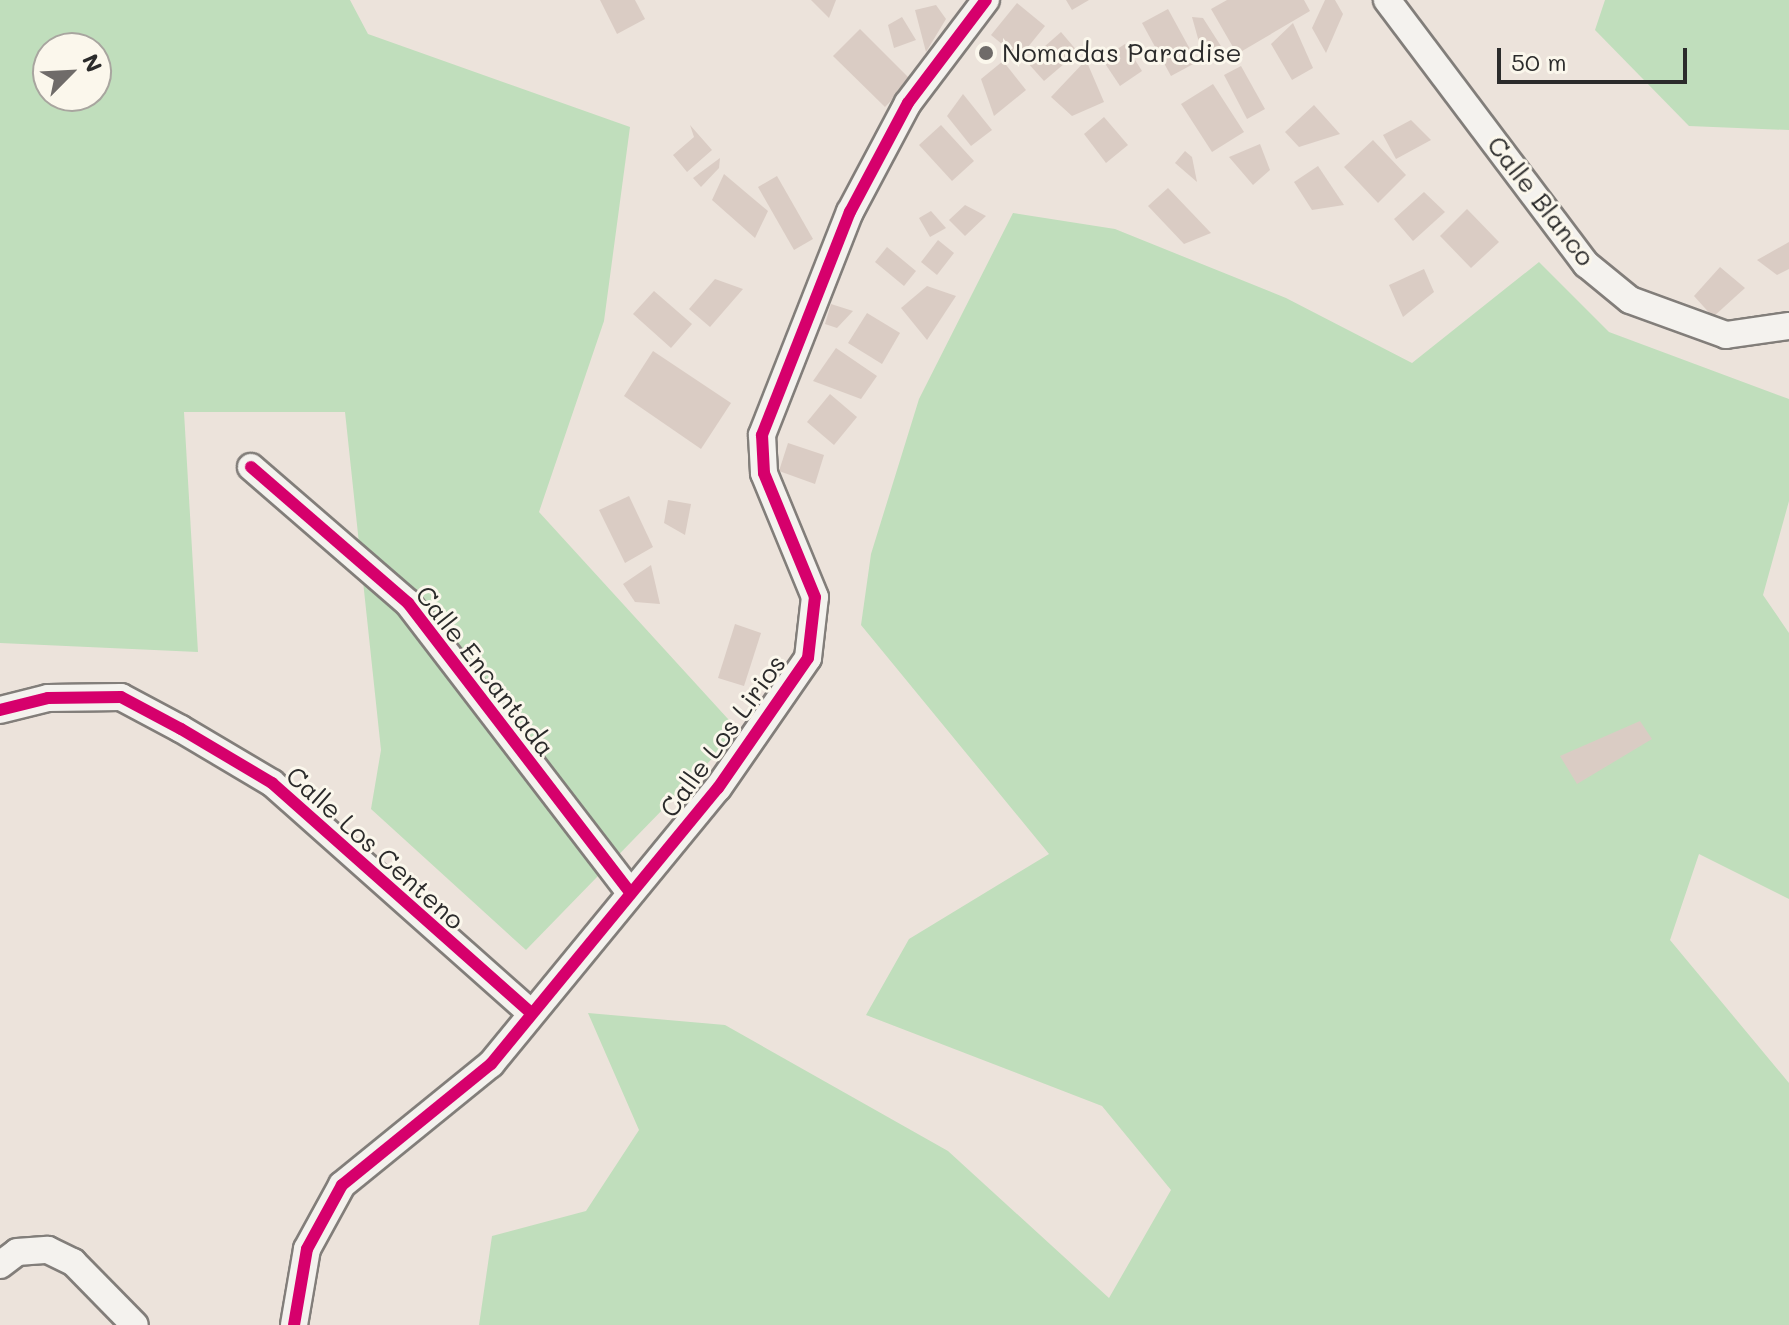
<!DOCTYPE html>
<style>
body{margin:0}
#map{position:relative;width:1789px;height:1325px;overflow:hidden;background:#ece3db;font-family:Mali,sans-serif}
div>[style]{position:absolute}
.green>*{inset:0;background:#c0debc}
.building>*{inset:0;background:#daccc4}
.roads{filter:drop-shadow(2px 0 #827e7a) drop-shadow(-2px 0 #827e7a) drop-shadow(0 2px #827e7a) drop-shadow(0 -2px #827e7a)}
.street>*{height:26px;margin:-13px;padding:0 13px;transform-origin:13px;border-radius:13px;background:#f4f2ee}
.cycleway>*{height:12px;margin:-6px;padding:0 6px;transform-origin:6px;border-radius:6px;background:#d6006c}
.dots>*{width:22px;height:22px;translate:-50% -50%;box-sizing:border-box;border:4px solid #fbf7ec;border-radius:50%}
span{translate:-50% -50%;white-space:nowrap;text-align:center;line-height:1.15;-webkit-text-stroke:6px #fbf7ec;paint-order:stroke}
.poi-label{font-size:26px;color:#2b2b2b}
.left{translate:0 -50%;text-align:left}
.street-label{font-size:26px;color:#2b2b2b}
.north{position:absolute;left:32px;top:32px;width:80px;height:80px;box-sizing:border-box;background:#fbf7ec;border:2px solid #a8a59f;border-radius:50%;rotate:66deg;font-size:22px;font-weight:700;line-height:32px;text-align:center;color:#2b2b2b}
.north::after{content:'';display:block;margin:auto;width:28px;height:36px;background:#6f6b69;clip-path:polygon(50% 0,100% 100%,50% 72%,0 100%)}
.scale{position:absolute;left:1497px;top:48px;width:190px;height:36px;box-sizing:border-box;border:4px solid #2b2b2b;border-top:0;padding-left:10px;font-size:24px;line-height:28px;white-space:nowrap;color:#2b2b2b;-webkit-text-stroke:6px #fbf7ec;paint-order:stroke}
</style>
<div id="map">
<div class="green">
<i style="clip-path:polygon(evenodd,0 0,350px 0,368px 34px,630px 127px,604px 321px,539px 512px,739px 731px,526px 950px,371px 809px,381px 750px,345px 412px,184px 412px,198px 652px,0 643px,0 0,48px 48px,96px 48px,96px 96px,48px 96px,48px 48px)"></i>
<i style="clip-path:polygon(1605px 0,1789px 0,1789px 130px,1689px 126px,1595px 30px)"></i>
<i style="clip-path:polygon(1013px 213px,1115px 229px,1286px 298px,1412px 363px,1539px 262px,1609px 332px,1789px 399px,1789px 501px,1763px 595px,1789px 633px,1789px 899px,1699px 854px,1670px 940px,1789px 1083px,1789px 1325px,479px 1325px,492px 1236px,586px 1211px,639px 1130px,588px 1013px,725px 1025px,948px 1151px,1109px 1298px,1171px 1190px,1102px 1106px,866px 1015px,909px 939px,1049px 854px,861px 625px,871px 554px,919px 399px)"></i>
</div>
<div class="building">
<i style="clip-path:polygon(600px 0,635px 0,645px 19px,617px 34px)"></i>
<i style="clip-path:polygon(811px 0,836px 0,829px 18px)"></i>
<i style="clip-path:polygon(1066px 0,1089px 0,1072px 10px)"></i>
<i style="clip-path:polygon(1227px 0,1304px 0,1310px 11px,1237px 54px,1211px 9px)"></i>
<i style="clip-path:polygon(1325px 0,1335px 0,1343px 14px,1326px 53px,1312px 28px)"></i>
<i style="clip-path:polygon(1017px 3px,1045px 26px,1019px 58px,991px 35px)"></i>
<i style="clip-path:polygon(936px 5px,946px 19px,926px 52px,915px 10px)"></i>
<i style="clip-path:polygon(1168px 9px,1197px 62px,1171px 76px,1142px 23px)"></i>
<i style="clip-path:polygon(902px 17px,916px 40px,894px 48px,888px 25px)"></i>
<i style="clip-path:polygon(1192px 17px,1203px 18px,1226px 54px,1204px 60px)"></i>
<i style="clip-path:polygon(1293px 23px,1313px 68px,1292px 80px,1271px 44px)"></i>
<i style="clip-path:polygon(860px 29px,911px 80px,885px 107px,833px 56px)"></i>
<i style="clip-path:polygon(1061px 32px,1078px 52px,1044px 81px,1027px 62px)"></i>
<i style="clip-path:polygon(1125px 44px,1142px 71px,1120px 86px,1102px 59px)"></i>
<i style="clip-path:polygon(1086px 60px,1104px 102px,1072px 116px,1051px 97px)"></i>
<i style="clip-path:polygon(1003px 61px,1026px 90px,994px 116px,981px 79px)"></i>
<i style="clip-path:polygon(1241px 66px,1265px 109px,1247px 119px,1224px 75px)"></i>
<i style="clip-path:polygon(1213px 84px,1244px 132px,1212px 152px,1181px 104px)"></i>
<i style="clip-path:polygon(963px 94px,992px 130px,971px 146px,947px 116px)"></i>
<i style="clip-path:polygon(1314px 105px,1340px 134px,1299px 147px,1285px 132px)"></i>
<i style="clip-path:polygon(1104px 117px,1128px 145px,1106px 163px,1084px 134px)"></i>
<i style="clip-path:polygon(1411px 120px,1431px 140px,1396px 159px,1383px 135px)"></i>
<i style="clip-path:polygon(690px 125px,712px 150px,687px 172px,673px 155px,694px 137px)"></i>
<i style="clip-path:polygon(941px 125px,974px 161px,952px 181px,919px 145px)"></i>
<i style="clip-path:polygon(1373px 140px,1406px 175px,1378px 203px,1344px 167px)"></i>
<i style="clip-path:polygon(1260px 144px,1270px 170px,1253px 185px,1229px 157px)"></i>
<i style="clip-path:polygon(1185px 151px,1192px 157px,1197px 182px,1175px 163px)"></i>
<i style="clip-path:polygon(720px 158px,719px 168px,701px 187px,693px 178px)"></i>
<i style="clip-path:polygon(1318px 166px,1344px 205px,1312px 210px,1294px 182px)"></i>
<i style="clip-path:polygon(724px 174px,768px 211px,755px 238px,712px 200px)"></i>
<i style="clip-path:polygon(777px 176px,813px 239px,794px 250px,758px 187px)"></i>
<i style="clip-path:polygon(1168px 188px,1211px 233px,1184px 244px,1148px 206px)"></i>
<i style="clip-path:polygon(1424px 192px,1445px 212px,1413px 241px,1394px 219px)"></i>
<i style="clip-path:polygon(965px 205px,986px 216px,965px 236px,949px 220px)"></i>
<i style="clip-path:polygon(1467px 209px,1499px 242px,1471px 268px,1440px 236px)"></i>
<i style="clip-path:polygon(931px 211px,946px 228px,930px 237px,919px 218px)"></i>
<i style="clip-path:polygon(938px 240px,954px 253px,937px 275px,921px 262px)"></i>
<i style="clip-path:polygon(1789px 242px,1789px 269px,1777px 275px,1757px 260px)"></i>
<i style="clip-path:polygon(887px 247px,916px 271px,904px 286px,875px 262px)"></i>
<i style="clip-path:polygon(1720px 267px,1745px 288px,1713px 317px,1694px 296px)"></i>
<i style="clip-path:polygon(1424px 269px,1434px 292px,1403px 317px,1389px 285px)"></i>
<i style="clip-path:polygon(715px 279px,743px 289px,710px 327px,689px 309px)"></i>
<i style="clip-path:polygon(927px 286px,956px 296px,927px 340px,901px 308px)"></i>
<i style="clip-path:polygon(654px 291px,692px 324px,671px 348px,633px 314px)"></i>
<i style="clip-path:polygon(831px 304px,853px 311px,837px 328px,825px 324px)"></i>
<i style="clip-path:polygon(867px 313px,900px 333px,882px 364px,848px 343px)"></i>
<i style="clip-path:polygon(836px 348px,877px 376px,861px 399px,813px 381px)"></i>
<i style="clip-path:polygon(653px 351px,731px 403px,701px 449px,624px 396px)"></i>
<i style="clip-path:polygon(830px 394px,857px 417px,834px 445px,807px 422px)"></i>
<i style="clip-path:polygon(788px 443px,824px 455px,815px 484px,779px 471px)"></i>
<i style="clip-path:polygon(629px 496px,653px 547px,625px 563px,599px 510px)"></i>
<i style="clip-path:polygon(668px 500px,691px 504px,685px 535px,664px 523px)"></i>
<i style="clip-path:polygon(651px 565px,660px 604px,635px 602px,623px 584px)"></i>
<i style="clip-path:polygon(735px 624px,761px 633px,744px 686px,718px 678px)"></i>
<i style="clip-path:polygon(1640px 721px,1652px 739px,1577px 784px,1560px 756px)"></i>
</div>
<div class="roads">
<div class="street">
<i style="left:1387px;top:0;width:331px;rotate:53deg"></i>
<i style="left:1586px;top:264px;width:57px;rotate:39.3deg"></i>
<i style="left:1630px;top:300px;width:102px;rotate:20deg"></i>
<i style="left:1726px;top:335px;width:64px;rotate:-8.1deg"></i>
<i style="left:251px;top:467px;width:208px;rotate:40.9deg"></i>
<i style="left:408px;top:603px;width:362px;rotate:52.5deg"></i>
<i style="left:0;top:710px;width:49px;rotate:-14deg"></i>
<i style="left:48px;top:698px;width:73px;rotate:-0.8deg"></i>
<i style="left:121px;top:697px;width:68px;rotate:28.1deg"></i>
<i style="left:181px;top:729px;width:106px;rotate:30.7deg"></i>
<i style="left:272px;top:783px;width:345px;rotate:41.6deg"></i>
<i style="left:0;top:1265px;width:21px;rotate:-37deg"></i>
<i style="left:17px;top:1252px;width:31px;rotate:-4deg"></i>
<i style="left:48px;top:1250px;width:28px;rotate:26deg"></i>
<i style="left:73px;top:1262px;width:88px;rotate:45.5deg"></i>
<i style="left:294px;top:1325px;width:77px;rotate:-80.3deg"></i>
<i style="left:307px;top:1249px;width:73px;rotate:-61.3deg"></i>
<i style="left:342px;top:1185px;width:192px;rotate:-39.1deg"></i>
<i style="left:491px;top:1064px;width:357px;rotate:-50.6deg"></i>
<i style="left:718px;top:788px;width:158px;rotate:-55.3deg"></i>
<i style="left:808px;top:658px;width:61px;rotate:-83.5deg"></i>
<i style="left:815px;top:597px;width:134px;rotate:-112.4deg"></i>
<i style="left:764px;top:473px;width:38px;rotate:-93deg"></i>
<i style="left:762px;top:435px;width:240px;rotate:-68.5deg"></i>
<i style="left:850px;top:212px;width:123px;rotate:-62deg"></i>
<i style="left:908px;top:103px;width:129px;rotate:-52.9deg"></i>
</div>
</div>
<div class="cycleway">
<i style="left:251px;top:467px;width:208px;rotate:40.9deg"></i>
<i style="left:408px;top:603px;width:362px;rotate:52.5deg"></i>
<i style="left:0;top:710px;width:49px;rotate:-14deg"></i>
<i style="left:48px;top:698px;width:73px;rotate:-0.8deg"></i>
<i style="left:121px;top:697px;width:68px;rotate:28.1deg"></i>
<i style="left:181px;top:729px;width:106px;rotate:30.7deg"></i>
<i style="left:272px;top:783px;width:345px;rotate:41.6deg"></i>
<i style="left:294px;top:1325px;width:77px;rotate:-80.3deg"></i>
<i style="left:307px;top:1249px;width:73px;rotate:-61.3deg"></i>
<i style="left:342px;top:1185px;width:192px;rotate:-39.1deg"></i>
<i style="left:491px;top:1064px;width:357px;rotate:-50.6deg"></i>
<i style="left:718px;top:788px;width:158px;rotate:-55.3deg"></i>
<i style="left:808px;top:658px;width:61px;rotate:-83.5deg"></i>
<i style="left:815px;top:597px;width:134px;rotate:-112.4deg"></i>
<i style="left:764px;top:473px;width:38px;rotate:-93deg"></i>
<i style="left:762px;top:435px;width:240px;rotate:-68.5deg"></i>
<i style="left:850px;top:212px;width:123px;rotate:-62deg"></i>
<i style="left:908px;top:103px;width:129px;rotate:-52.9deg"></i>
</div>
<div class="dots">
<i style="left:986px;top:53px;background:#6f6b69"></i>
</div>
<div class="poi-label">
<span class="left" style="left:1002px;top:53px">Nomadas Paradise</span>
</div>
<div class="street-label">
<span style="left:1541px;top:201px;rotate:52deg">Calle Blanco</span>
<span style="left:485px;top:671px;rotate:52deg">Calle Encantada</span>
<span style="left:723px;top:736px;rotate:-54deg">Calle Los Lirios</span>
<span style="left:375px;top:848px;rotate:42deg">Calle Los Centeno</span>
</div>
<div class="north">N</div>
<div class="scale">50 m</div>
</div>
